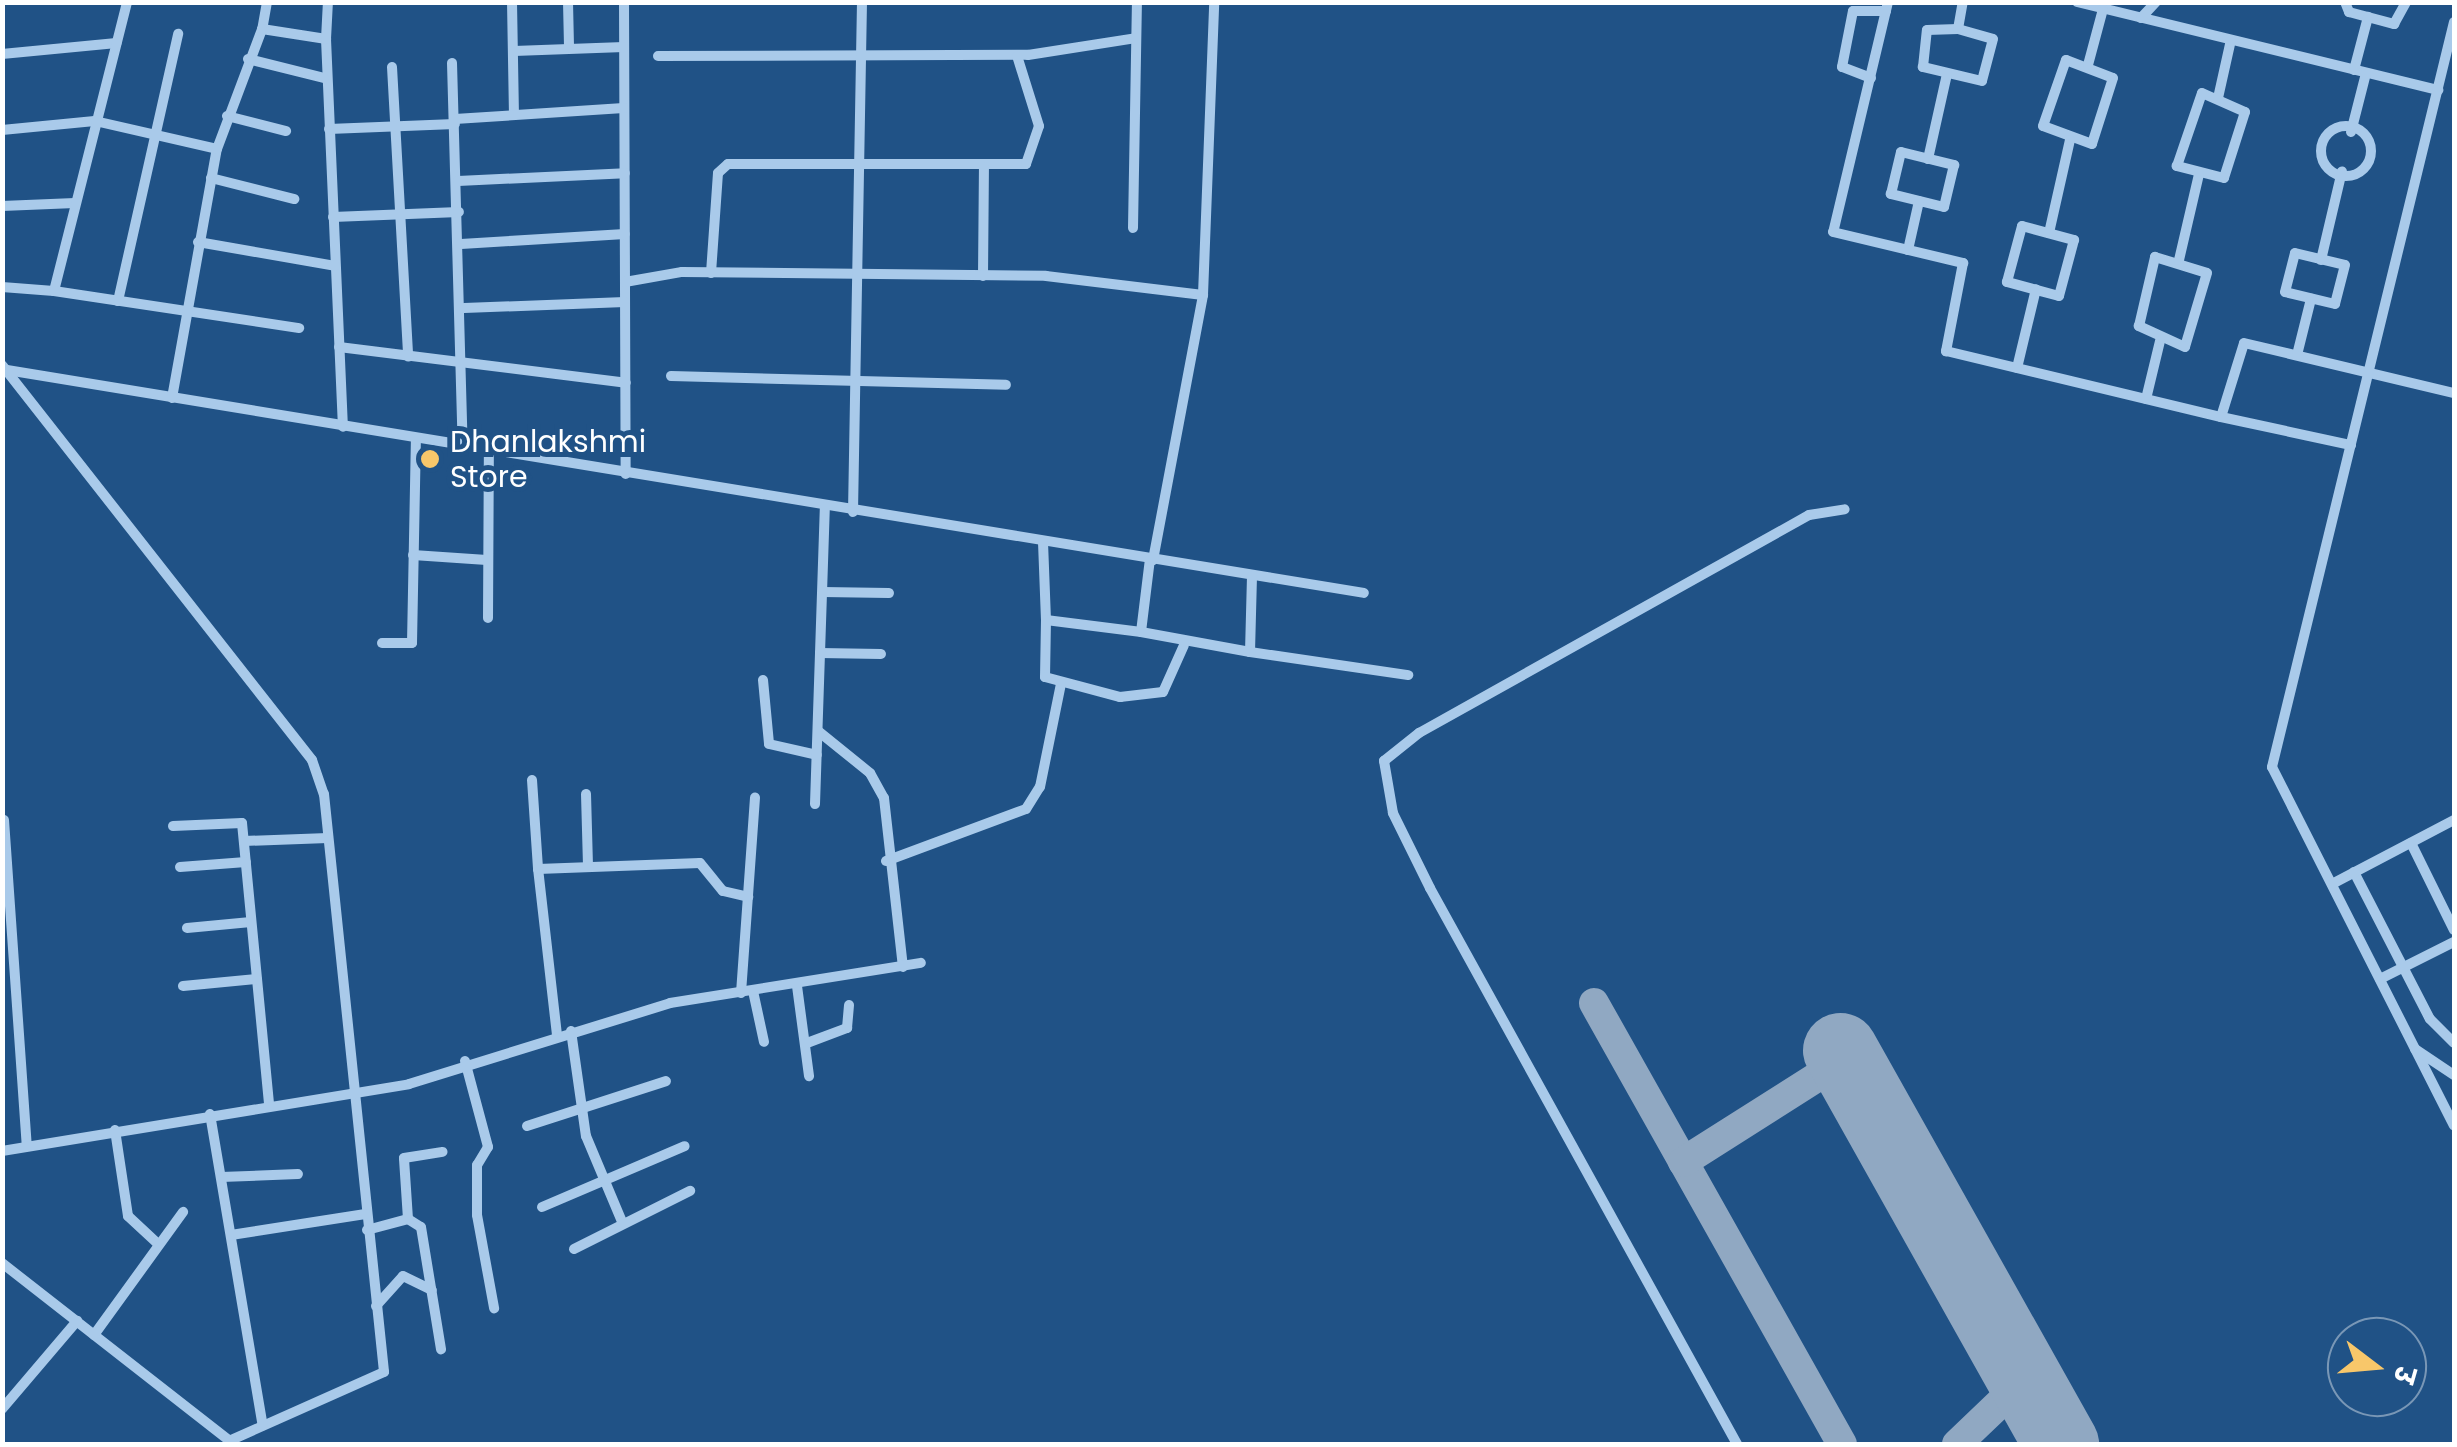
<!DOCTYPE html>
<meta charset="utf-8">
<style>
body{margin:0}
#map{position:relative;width:2457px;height:1447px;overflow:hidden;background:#205286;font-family:Poppins,"Noto Sans Devanagari",sans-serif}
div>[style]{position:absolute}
.taxiway>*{height:30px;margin:-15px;padding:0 15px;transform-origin:15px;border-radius:15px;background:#90a8c2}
.runway>*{height:75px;margin:-37.5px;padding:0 37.5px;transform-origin:37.5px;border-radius:37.5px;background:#90a8c2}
.minor>*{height:10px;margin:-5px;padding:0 5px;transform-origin:5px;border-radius:5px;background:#a9caea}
.minor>.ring{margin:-5px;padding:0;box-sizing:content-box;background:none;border:10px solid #a9caea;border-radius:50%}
.dots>*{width:28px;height:28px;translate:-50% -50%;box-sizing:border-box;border:5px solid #205286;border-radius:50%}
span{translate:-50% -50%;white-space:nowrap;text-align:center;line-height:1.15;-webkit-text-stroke:10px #205286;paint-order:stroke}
.poi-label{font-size:30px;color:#fff}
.left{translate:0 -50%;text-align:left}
.frame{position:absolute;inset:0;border:5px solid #fff;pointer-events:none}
.north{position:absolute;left:2327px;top:1317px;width:100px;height:100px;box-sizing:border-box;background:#205286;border:2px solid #7997b6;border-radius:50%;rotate:106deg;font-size:28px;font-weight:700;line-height:40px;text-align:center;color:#fff}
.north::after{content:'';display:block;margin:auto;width:35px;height:45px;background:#f8c76a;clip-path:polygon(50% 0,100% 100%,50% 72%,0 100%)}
</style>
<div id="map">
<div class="taxiway">
<i style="left:1594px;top:1003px;width:506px;rotate:60.65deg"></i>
<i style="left:1683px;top:1162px;width:192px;rotate:-32.4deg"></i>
<i style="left:1957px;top:1444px;width:94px;rotate:-43.7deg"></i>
</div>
<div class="runway">
<i style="left:1840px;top:1050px;width:452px;rotate:60.7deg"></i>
</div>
<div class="minor">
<i style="left:267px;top:2px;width:27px;rotate:100deg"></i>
<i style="left:262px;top:29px;width:65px;rotate:8.9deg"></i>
<i style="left:326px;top:39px;width:388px;rotate:87.5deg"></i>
<i style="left:512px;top:2px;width:113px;rotate:89deg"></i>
<i style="left:568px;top:2px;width:45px;rotate:88.7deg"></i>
<i style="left:624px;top:2px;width:472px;rotate:89.8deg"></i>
<i style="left:1888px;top:2px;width:236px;rotate:103.4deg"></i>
<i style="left:1833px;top:232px;width:134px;rotate:13.4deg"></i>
<i style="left:1963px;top:263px;width:90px;rotate:100.9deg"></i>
<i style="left:1946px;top:351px;width:283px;rotate:13.5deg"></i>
<i style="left:2221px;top:417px;width:77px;rotate:-72.7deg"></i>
<i style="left:2244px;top:343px;width:216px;rotate:13.4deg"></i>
<i style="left:2077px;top:2px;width:372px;rotate:13.7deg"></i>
<i style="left:2345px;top:2px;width:11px;rotate:68deg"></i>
<i style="left:2349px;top:12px;width:47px;rotate:14.9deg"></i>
<i style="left:2394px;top:24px;width:25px;rotate:-61deg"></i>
<i style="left:2141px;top:18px;width:22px;rotate:-47deg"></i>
<i style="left:2454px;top:22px;width:767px;rotate:103.73deg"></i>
<i style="left:2272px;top:767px;width:402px;rotate:63.1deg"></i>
<i style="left:1958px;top:29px;width:36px;rotate:16deg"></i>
<i style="left:1993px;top:39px;width:43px;rotate:104.7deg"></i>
<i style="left:1982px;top:81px;width:61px;rotate:-166.7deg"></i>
<i style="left:1923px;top:67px;width:37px;rotate:-84deg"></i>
<i style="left:1927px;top:30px;width:31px;rotate:-2deg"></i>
<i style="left:1958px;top:29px;width:27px;rotate:-80deg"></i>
<i style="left:326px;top:39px;width:37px;rotate:-87deg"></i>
<i style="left:514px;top:51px;width:110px;rotate:-2.1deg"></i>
<i style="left:2px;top:54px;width:115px;rotate:-5.5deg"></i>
<i style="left:658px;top:56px;width:370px;rotate:-0.2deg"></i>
<i style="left:1028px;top:55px;width:109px;rotate:-8.9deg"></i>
<i style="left:248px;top:59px;width:78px;rotate:14deg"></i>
<i style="left:2066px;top:60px;width:50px;rotate:21deg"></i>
<i style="left:2113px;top:78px;width:69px;rotate:107.7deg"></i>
<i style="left:2092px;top:144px;width:52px;rotate:-159.8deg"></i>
<i style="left:2043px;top:126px;width:70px;rotate:-70.8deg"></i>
<i style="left:452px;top:63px;width:383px;rotate:88.4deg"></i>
<i style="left:2088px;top:65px;width:58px;rotate:-75deg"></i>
<i style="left:392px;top:67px;width:290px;rotate:86.8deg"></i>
<i style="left:2354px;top:70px;width:55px;rotate:-75.2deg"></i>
<i style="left:1871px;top:78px;width:31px;rotate:-159deg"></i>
<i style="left:1842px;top:67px;width:57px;rotate:-78.9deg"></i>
<i style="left:1853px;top:11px;width:33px"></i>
<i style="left:2202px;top:93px;width:47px;rotate:23.8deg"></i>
<i style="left:2245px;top:112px;width:69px;rotate:107.7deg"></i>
<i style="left:2224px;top:178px;width:49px;rotate:-165.7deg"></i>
<i style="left:2177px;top:166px;width:77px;rotate:-71.1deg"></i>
<i style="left:2218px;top:98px;width:59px;rotate:-77.4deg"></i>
<i style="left:227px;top:116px;width:61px;rotate:14.3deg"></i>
<i style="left:455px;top:119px;width:169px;rotate:-3.7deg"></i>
<i class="ring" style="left:2321px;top:126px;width:40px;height:40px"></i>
<i style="left:329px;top:129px;width:126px;rotate:-2.3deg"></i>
<i style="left:2px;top:130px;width:93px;rotate:-5.5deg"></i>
<i style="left:95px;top:121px;width:125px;rotate:12.9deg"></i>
<i style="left:2351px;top:132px;width:61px;rotate:-75.7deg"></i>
<i style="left:1901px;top:152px;width:55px;rotate:13.8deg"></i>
<i style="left:1954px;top:165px;width:43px;rotate:103.4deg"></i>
<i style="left:1944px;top:207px;width:55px;rotate:-166.2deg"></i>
<i style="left:1891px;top:194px;width:43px;rotate:-76.6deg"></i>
<i style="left:1928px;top:159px;width:87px;rotate:-77.4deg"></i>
<i style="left:211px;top:178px;width:86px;rotate:14.2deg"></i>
<i style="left:458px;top:181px;width:167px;rotate:-2.7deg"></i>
<i style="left:2px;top:206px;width:73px;rotate:-2.4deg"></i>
<i style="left:333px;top:217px;width:126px;rotate:-2.3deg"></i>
<i style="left:2022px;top:226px;width:54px;rotate:15.1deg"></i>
<i style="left:2074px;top:240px;width:58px;rotate:105deg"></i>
<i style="left:2059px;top:296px;width:54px;rotate:-164.9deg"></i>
<i style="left:2007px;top:282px;width:58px;rotate:-75deg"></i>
<i style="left:1133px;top:228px;width:226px;rotate:-89deg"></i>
<i style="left:2049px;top:233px;width:95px;rotate:-77.3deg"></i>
<i style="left:198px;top:242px;width:139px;rotate:9.9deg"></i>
<i style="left:461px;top:244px;width:164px;rotate:-3.5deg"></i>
<i style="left:1908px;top:250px;width:50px;rotate:-77.3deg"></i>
<i style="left:2295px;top:253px;width:51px;rotate:13.5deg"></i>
<i style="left:2345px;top:265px;width:40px;rotate:104.4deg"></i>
<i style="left:2335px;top:304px;width:51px;rotate:-166.5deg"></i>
<i style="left:2285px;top:292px;width:40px;rotate:-75.6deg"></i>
<i style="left:2155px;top:257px;width:54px;rotate:17.1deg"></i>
<i style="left:2207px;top:273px;width:77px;rotate:106.6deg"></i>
<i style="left:2185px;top:347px;width:51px;rotate:-155.5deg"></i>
<i style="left:2139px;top:326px;width:71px;rotate:-76.9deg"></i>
<i style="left:2179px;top:260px;width:88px;rotate:-76.9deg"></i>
<i style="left:2321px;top:260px;width:91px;rotate:-76.7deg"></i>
<i style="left:711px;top:273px;width:100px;rotate:-86deg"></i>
<i style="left:718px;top:173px;width:13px;rotate:-42deg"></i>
<i style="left:728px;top:164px;width:298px"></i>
<i style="left:1026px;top:164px;width:40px;rotate:-71.1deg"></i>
<i style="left:1039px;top:126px;width:73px;rotate:-107.4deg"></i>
<i style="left:983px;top:276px;width:109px;rotate:-89.5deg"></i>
<i style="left:625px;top:282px;width:58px;rotate:-10deg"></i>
<i style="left:682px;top:272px;width:364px;rotate:0.6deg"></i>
<i style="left:1046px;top:276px;width:158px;rotate:6.9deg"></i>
<i style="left:2px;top:287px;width:52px;rotate:4.4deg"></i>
<i style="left:54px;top:291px;width:298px;rotate:-75.8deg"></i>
<i style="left:54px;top:291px;width:248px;rotate:8.6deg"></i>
<i style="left:118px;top:301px;width:274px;rotate:-77.3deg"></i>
<i style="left:464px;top:308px;width:161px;rotate:-2.1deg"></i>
<i style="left:339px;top:347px;width:289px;rotate:7.1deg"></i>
<i style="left:2297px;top:355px;width:58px;rotate:-76deg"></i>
<i style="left:2px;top:365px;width:502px;rotate:51.87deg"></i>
<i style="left:312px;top:760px;width:36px;rotate:71deg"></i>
<i style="left:324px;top:794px;width:581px;rotate:84.07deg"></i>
<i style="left:384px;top:1372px;width:170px;rotate:156deg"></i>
<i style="left:2017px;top:368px;width:81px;rotate:-76.5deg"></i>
<i style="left:7px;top:370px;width:1375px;rotate:9.33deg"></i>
<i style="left:671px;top:376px;width:335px;rotate:1.5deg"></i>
<i style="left:172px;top:398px;width:253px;rotate:-79.8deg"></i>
<i style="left:217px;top:149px;width:128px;rotate:-69.4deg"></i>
<i style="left:2146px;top:399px;width:60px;rotate:-76.4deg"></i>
<i style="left:2221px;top:417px;width:133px;rotate:12.2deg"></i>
<i style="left:853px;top:512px;width:510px;rotate:-88.99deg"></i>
<i style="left:1043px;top:542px;width:78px;rotate:87.8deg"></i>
<i style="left:1046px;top:620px;width:96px;rotate:7.2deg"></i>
<i style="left:1141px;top:632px;width:74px;rotate:-83deg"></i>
<i style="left:413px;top:555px;width:74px;rotate:3.9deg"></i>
<i style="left:1153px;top:560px;width:270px;rotate:-79.3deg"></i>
<i style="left:1203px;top:295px;width:293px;rotate:-87.8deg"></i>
<i style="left:1252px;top:576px;width:76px;rotate:91.5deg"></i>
<i style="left:1250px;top:652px;width:160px;rotate:8.3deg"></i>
<i style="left:823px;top:592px;width:66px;rotate:0.9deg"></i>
<i style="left:488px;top:618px;width:167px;rotate:-89.7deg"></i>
<i style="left:1046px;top:620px;width:57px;rotate:91deg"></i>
<i style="left:1045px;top:677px;width:78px;rotate:14.9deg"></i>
<i style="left:1120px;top:697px;width:43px;rotate:-6.6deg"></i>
<i style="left:1163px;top:692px;width:51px;rotate:-65.9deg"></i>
<i style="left:1141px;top:632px;width:111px;rotate:10.4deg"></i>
<i style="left:382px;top:643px;width:30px"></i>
<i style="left:412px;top:643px;width:204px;rotate:-88.9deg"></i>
<i style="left:820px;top:653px;width:61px;rotate:0.9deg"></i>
<i style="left:763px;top:680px;width:64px;rotate:84.6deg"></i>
<i style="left:769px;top:744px;width:49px;rotate:12.9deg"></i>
<i style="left:818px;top:731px;width:67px;rotate:38.9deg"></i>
<i style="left:870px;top:773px;width:29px;rotate:61deg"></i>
<i style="left:884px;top:798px;width:170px;rotate:83.6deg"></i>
<i style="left:532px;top:780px;width:89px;rotate:86.1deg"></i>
<i style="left:586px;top:794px;width:72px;rotate:88.4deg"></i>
<i style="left:815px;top:804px;width:297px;rotate:-88.1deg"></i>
<i style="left:4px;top:820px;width:327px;rotate:86deg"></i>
<i style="left:173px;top:826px;width:69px;rotate:-2.5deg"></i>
<i style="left:242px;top:823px;width:283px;rotate:84.5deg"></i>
<i style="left:244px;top:841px;width:84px;rotate:-2deg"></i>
<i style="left:2411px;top:843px;width:97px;rotate:63.7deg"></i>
<i style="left:886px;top:861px;width:149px;rotate:-20.4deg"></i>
<i style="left:1026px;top:809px;width:26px;rotate:-58deg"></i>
<i style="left:1040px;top:787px;width:105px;rotate:-78.5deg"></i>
<i style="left:180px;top:867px;width:66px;rotate:-4.3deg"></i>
<i style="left:2354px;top:872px;width:165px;rotate:62.7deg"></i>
<i style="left:2430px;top:1019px;width:34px;rotate:45deg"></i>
<i style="left:2332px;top:884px;width:138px;rotate:-27.7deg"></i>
<i style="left:187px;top:928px;width:64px;rotate:-5.4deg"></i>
<i style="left:2380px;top:979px;width:83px;rotate:-26.6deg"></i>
<i style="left:183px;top:986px;width:74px;rotate:-5.4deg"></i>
<i style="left:797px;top:986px;width:91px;rotate:82.4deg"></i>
<i style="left:753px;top:991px;width:52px;rotate:77.8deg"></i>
<i style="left:741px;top:993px;width:196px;rotate:-85.9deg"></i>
<i style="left:571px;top:1031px;width:106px;rotate:81.9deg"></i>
<i style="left:586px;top:1136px;width:95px;rotate:67.2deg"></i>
<i style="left:557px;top:1035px;width:167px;rotate:-96.5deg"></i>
<i style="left:538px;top:869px;width:162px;rotate:-2.1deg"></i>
<i style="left:700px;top:863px;width:36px;rotate:51deg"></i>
<i style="left:723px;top:891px;width:26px;rotate:13deg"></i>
<i style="left:807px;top:1043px;width:43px;rotate:-20.6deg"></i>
<i style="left:847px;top:1028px;width:23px;rotate:-85deg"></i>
<i style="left:2415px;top:1049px;width:47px;rotate:33.7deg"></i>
<i style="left:465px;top:1061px;width:89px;rotate:75deg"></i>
<i style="left:488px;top:1147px;width:21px;rotate:121deg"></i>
<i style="left:477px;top:1165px;width:50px;rotate:90deg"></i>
<i style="left:477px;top:1215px;width:95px;rotate:79.6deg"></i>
<i style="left:210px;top:1114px;width:316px;rotate:80.4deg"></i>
<i style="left:527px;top:1126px;width:146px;rotate:-17.9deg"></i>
<i style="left:115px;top:1130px;width:87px;rotate:81.4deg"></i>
<i style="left:128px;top:1216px;width:41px;rotate:43deg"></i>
<i style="left:2px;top:1151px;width:412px;rotate:-9.3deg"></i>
<i style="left:409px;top:1084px;width:273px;rotate:-17.2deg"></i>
<i style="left:670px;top:1003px;width:254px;rotate:-9.1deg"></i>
<i style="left:221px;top:1177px;width:77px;rotate:-2.2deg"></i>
<i style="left:542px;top:1207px;width:155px;rotate:-23.1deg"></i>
<i style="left:408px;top:1219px;width:15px;rotate:32deg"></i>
<i style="left:421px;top:1227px;width:124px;rotate:80.7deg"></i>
<i style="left:367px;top:1230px;width:42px;rotate:-15deg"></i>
<i style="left:408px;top:1219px;width:61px;rotate:-93.8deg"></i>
<i style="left:404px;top:1158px;width:39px;rotate:-9deg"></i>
<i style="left:231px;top:1235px;width:136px;rotate:-8.9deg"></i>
<i style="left:574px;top:1249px;width:130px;rotate:-26.6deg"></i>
<i style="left:2px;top:1263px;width:294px;rotate:38deg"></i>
<i style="left:376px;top:1306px;width:40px;rotate:-48deg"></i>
<i style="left:403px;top:1276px;width:32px;rotate:26deg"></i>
<i style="left:94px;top:1335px;width:152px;rotate:-54.1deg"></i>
<i style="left:2px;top:1409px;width:116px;rotate:-49.6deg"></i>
<i style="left:1737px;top:1444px;width:635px;rotate:-118.91deg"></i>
<i style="left:1430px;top:888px;width:84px;rotate:-116.3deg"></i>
<i style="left:1393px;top:813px;width:53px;rotate:-99.8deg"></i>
<i style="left:1384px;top:761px;width:45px;rotate:-38.7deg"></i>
<i style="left:1419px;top:733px;width:447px;rotate:-29.2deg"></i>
<i style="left:1809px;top:515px;width:36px;rotate:-9deg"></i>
</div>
<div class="dots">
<i style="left:430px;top:459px;background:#f8c76a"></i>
</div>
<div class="poi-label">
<span class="left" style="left:450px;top:459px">Dhanlakshmi<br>Store</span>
</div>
<div class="frame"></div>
<div class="north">उ</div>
</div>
